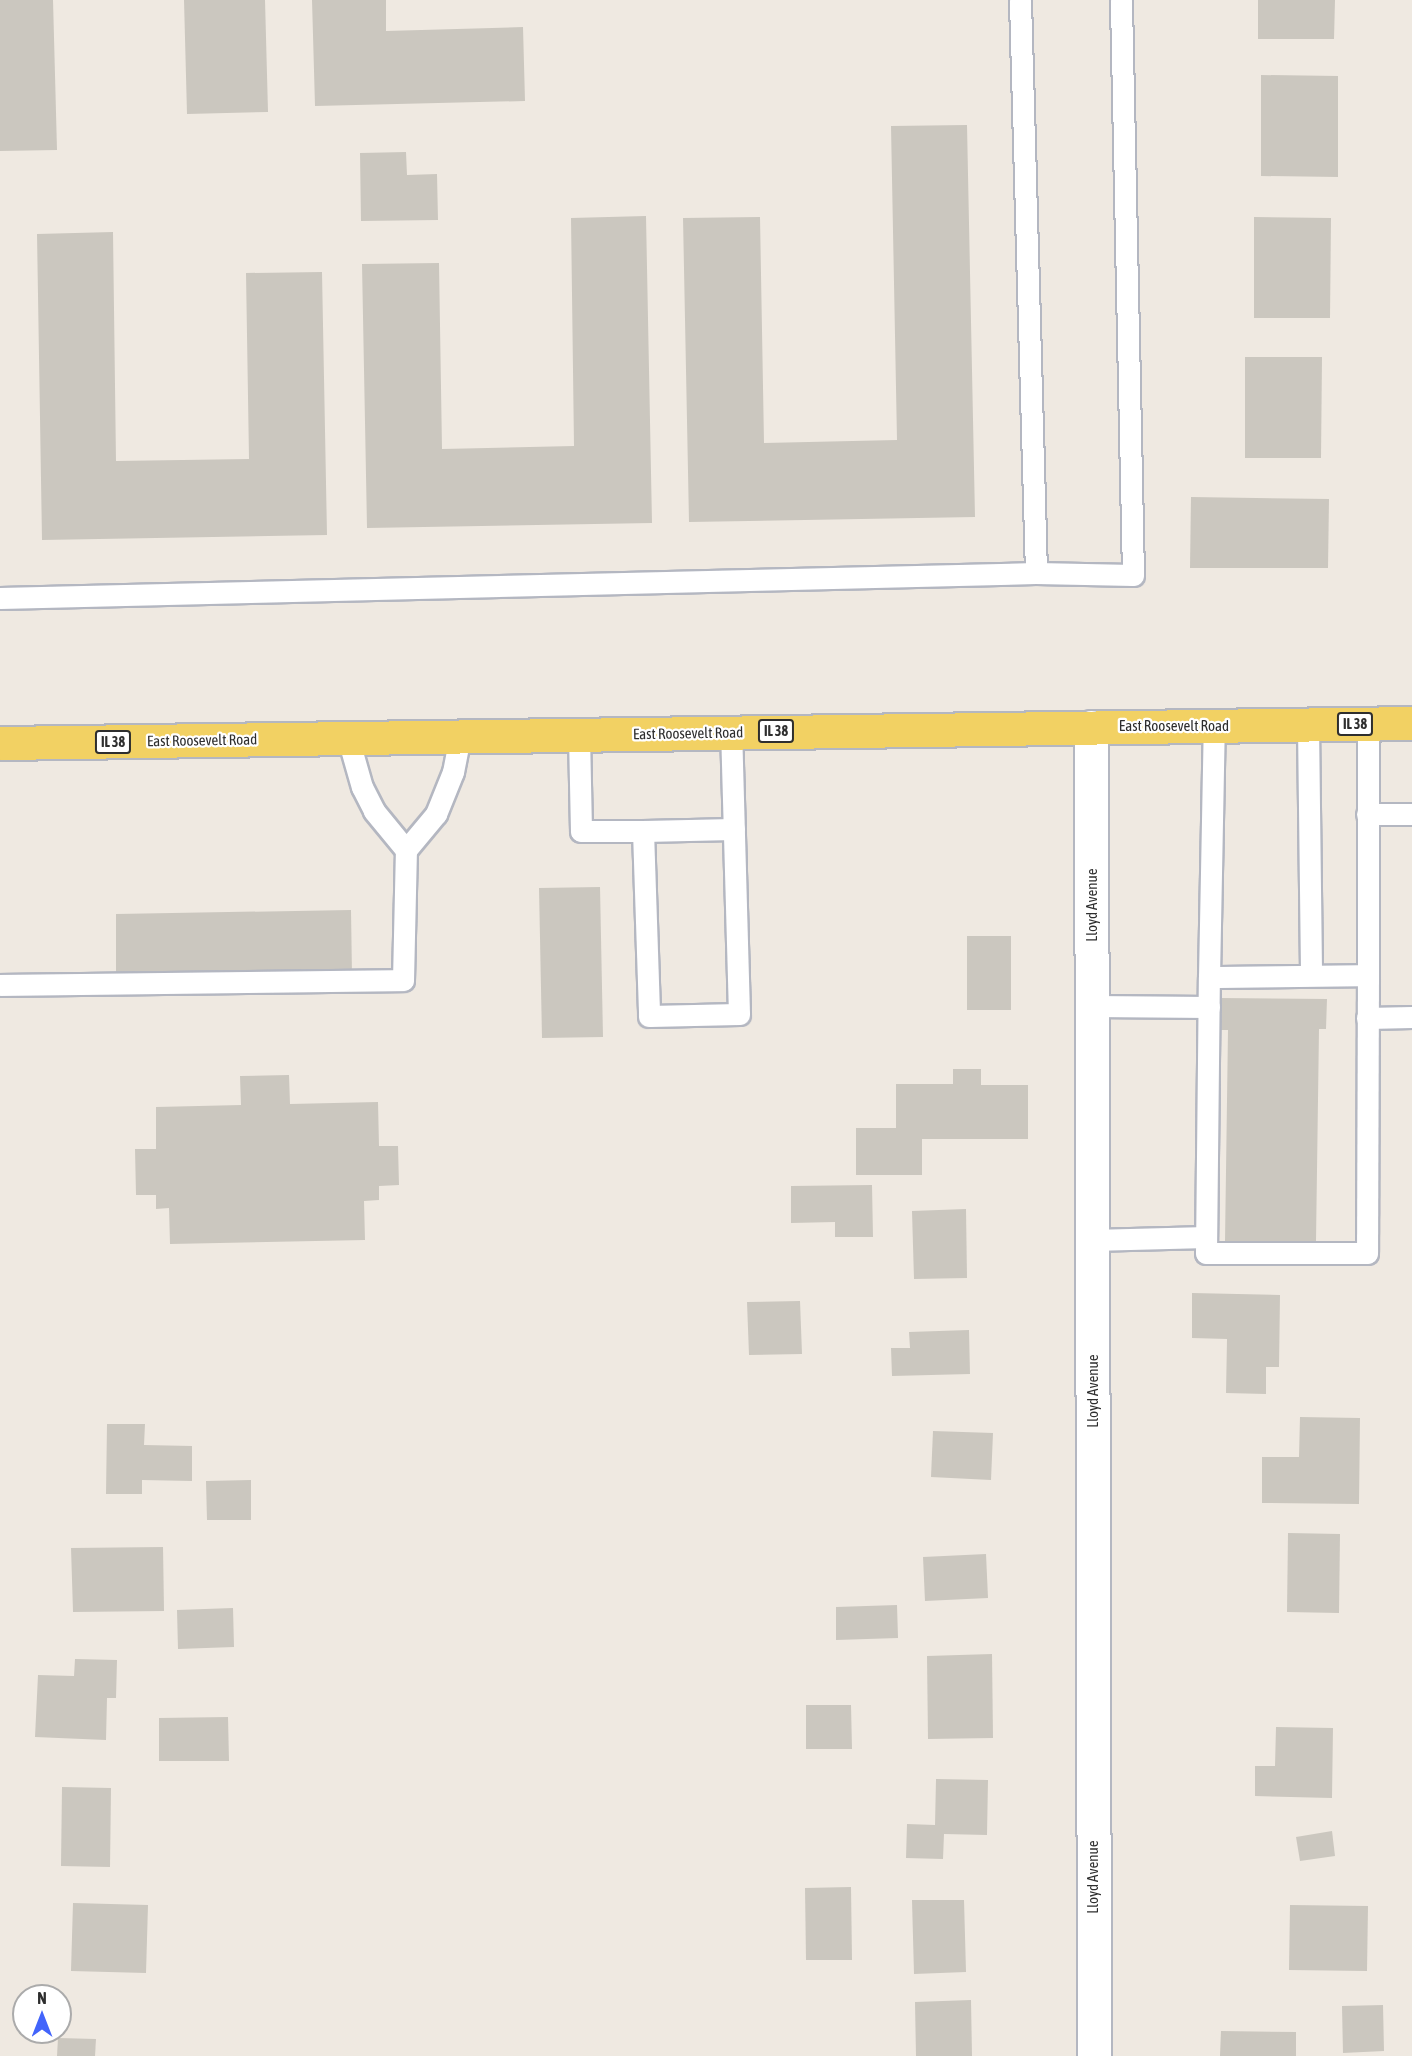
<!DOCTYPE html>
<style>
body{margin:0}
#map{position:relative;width:1412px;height:2056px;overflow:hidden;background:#efe9e1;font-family:"Asap Condensed",sans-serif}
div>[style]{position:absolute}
.building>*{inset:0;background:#cbc7bf}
.roads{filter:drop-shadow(2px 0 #b4b7c1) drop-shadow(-2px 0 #b4b7c1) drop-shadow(0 2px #b4b7c1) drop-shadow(0 -2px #b4b7c1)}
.lane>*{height:21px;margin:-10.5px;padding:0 10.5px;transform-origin:10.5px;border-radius:10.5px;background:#fff}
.street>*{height:33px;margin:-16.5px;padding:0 16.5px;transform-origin:16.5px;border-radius:16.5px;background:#fff}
.primary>*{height:33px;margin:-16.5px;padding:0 16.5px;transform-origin:16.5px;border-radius:16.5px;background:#f2d163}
span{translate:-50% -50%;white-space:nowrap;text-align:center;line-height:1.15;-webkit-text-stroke:4.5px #fff;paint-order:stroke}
.shield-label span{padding:2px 4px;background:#fff;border:2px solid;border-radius:4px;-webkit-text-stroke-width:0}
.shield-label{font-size:14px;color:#2e2e2e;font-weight:700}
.street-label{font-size:15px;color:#2e2e2e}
.north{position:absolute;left:12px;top:1984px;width:60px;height:60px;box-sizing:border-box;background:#fff;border:2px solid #ababab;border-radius:50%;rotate:0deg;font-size:16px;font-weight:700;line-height:24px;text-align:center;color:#2e2e2e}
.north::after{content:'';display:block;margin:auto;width:21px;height:27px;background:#4264fb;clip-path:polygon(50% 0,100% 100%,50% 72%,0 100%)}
</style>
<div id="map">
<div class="building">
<i style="clip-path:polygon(0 0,53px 0,57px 150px,0 151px)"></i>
<i style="clip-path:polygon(184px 0,265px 0,268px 112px,187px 114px)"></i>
<i style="clip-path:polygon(312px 0,386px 0,386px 31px,523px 27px,525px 101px,315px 106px)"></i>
<i style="clip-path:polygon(1258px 0,1335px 0,1334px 39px,1258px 39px)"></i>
<i style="clip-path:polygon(1261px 75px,1338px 76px,1338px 177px,1261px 176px)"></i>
<i style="clip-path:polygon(967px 125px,975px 517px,689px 522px,683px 218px,760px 217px,764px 443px,897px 440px,891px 126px)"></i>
<i style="clip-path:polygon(406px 152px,407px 175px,437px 174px,438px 220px,361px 221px,360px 153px)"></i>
<i style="clip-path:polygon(646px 216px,652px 523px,367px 528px,362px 264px,439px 263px,442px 449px,574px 446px,571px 218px)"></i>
<i style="clip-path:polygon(1254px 217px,1331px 218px,1330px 318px,1254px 318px)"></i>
<i style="clip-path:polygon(113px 232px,116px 461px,249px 459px,246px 273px,322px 272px,327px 535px,42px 540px,37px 234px)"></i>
<i style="clip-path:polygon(1245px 357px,1322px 357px,1321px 458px,1245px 458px)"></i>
<i style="clip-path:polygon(1191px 497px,1329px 499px,1328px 568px,1190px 568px)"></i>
<i style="clip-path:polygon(600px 887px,603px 1037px,542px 1038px,539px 888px)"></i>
<i style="clip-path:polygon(351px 910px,352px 976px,116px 980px,116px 914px)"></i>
<i style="clip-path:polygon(967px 936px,1011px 936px,1011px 1010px,967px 1010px)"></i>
<i style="clip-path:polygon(1219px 998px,1327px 999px,1326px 1029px,1319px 1029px,1316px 1241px,1225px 1241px,1228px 1030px,1219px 1030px)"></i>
<i style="clip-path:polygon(953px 1069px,981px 1069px,981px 1085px,1028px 1085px,1028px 1139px,922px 1139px,922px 1175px,856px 1175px,856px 1128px,896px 1128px,896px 1084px,953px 1084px)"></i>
<i style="clip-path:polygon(289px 1075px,290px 1104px,378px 1102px,379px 1146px,398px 1146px,399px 1185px,379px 1186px,379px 1200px,364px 1201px,365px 1240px,170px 1244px,169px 1208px,156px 1209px,156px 1195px,136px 1195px,135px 1149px,156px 1149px,156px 1107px,241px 1105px,240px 1076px)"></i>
<i style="clip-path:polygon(872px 1185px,873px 1237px,835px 1237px,835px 1222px,791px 1223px,791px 1186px)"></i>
<i style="clip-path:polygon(966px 1209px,967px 1278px,914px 1279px,912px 1211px)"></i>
<i style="clip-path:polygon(1192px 1293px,1280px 1295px,1279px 1367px,1266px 1367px,1266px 1394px,1226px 1393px,1227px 1339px,1192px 1338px)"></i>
<i style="clip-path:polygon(800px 1301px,802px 1354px,749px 1355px,747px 1302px)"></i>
<i style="clip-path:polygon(969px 1330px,970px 1374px,892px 1376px,891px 1348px,910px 1348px,909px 1332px)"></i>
<i style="clip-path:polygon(1300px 1417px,1360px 1418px,1359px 1504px,1262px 1503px,1262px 1457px,1299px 1457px)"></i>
<i style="clip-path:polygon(107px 1424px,145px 1424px,144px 1445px,192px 1446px,192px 1481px,142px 1480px,142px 1494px,106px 1494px)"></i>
<i style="clip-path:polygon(933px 1431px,993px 1433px,991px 1480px,931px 1477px)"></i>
<i style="clip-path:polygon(251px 1480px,251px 1520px,207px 1520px,206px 1481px)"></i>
<i style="clip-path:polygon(1288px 1533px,1340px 1534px,1339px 1613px,1287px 1612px)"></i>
<i style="clip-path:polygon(163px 1547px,164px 1611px,73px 1612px,71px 1548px)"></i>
<i style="clip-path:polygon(986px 1554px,988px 1598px,925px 1601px,923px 1557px)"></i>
<i style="clip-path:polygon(897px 1605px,898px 1638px,836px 1640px,836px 1607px)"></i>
<i style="clip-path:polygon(233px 1608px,234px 1647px,178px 1649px,177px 1610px)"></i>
<i style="clip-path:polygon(992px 1654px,993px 1738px,928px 1739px,927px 1656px)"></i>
<i style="clip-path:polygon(75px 1659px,117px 1660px,116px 1698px,107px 1698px,106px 1740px,35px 1737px,38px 1675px,74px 1676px)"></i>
<i style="clip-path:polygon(806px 1705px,851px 1705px,852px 1749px,806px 1749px)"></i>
<i style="clip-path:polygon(228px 1717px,229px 1761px,159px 1761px,159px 1718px)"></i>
<i style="clip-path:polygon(1276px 1727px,1333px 1728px,1332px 1798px,1255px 1796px,1255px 1766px,1275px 1766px)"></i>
<i style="clip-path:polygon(936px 1779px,988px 1780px,987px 1835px,944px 1834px,943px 1859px,906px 1858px,907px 1824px,935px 1825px)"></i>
<i style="clip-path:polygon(62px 1787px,111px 1788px,110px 1867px,61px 1866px)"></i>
<i style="clip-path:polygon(1332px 1831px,1335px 1856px,1300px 1861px,1296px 1837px)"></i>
<i style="clip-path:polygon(851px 1887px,852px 1960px,806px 1960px,805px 1888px)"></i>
<i style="clip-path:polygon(912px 1900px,964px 1900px,966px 1972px,914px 1974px)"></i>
<i style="clip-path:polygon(73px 1903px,148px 1905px,146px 1973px,71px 1971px)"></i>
<i style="clip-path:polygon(1290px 1905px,1368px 1906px,1367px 1971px,1289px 1970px)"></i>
<i style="clip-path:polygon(971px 2000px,972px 2056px,916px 2056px,915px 2002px)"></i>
<i style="clip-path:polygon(1383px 2005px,1384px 2051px,1343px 2053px,1342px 2006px)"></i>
<i style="clip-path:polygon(1221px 2031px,1296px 2032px,1296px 2056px,1220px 2056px)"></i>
<i style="clip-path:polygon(58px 2038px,96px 2039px,95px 2056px,57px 2056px)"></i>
</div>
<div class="roads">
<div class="lane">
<i style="left:1036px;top:573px;width:97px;rotate:1.2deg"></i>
<i style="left:1133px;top:575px;width:575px;rotate:-91.2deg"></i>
<i style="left:0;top:598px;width:1036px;rotate:-1.38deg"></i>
<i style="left:1036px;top:573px;width:573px;rotate:-91.6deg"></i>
<i style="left:1368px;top:724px;width:251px;rotate:90deg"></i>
<i style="left:1308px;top:725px;width:250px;rotate:89.3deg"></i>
<i style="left:579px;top:735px;width:96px;rotate:88.8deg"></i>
<i style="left:581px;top:831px;width:62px"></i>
<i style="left:643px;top:831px;width:185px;rotate:88.1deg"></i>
<i style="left:649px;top:1016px;width:90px;rotate:-1.3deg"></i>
<i style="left:739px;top:1014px;width:282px;rotate:-91.6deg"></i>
<i style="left:348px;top:738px;width:51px;rotate:74.1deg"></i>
<i style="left:362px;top:787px;width:27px;rotate:63deg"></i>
<i style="left:374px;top:811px;width:50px;rotate:50.6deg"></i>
<i style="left:1367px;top:814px;width:45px"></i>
<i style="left:643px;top:831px;width:91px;rotate:-1.3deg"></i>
<i style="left:1209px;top:977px;width:159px;rotate:-0.7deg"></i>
<i style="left:1368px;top:975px;width:278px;rotate:90.2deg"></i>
<i style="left:1367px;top:1253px;width:161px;rotate:180deg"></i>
<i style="left:1206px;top:1253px;width:276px;rotate:-89.4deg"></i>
<i style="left:1209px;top:977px;width:251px;rotate:-88.9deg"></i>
<i style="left:0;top:985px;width:403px;rotate:-0.7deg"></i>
<i style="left:403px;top:980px;width:130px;rotate:-88.7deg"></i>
<i style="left:406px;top:850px;width:47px;rotate:-50.2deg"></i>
<i style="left:436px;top:814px;width:45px;rotate:-68deg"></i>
<i style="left:453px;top:772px;width:37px;rotate:-79deg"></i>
<i style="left:1092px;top:1006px;width:117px;rotate:0.5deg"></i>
<i style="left:1367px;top:1018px;width:45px;rotate:-1.3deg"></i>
<i style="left:1092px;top:1240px;width:114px;rotate:-1.5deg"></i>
</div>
<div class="street">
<i style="left:1091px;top:727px;width:1329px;rotate:89.87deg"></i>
</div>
<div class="primary">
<i style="left:0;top:743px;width:1412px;rotate:-0.81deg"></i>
</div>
</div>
<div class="shield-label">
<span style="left:1355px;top:724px">IL 38</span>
<span style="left:776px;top:731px">IL 38</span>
<span style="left:113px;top:742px">IL 38</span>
</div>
<div class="street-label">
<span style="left:1174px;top:726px">East Roosevelt Road</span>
<span style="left:688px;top:733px;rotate:-1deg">East Roosevelt Road</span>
<span style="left:202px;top:740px;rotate:-1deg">East Roosevelt Road</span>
<span style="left:1092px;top:905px;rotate:-90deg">Lloyd Avenue</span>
<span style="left:1093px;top:1391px;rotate:-90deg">Lloyd Avenue</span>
<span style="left:1093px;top:1877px;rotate:-90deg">Lloyd Avenue</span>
</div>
<div class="north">N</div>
</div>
